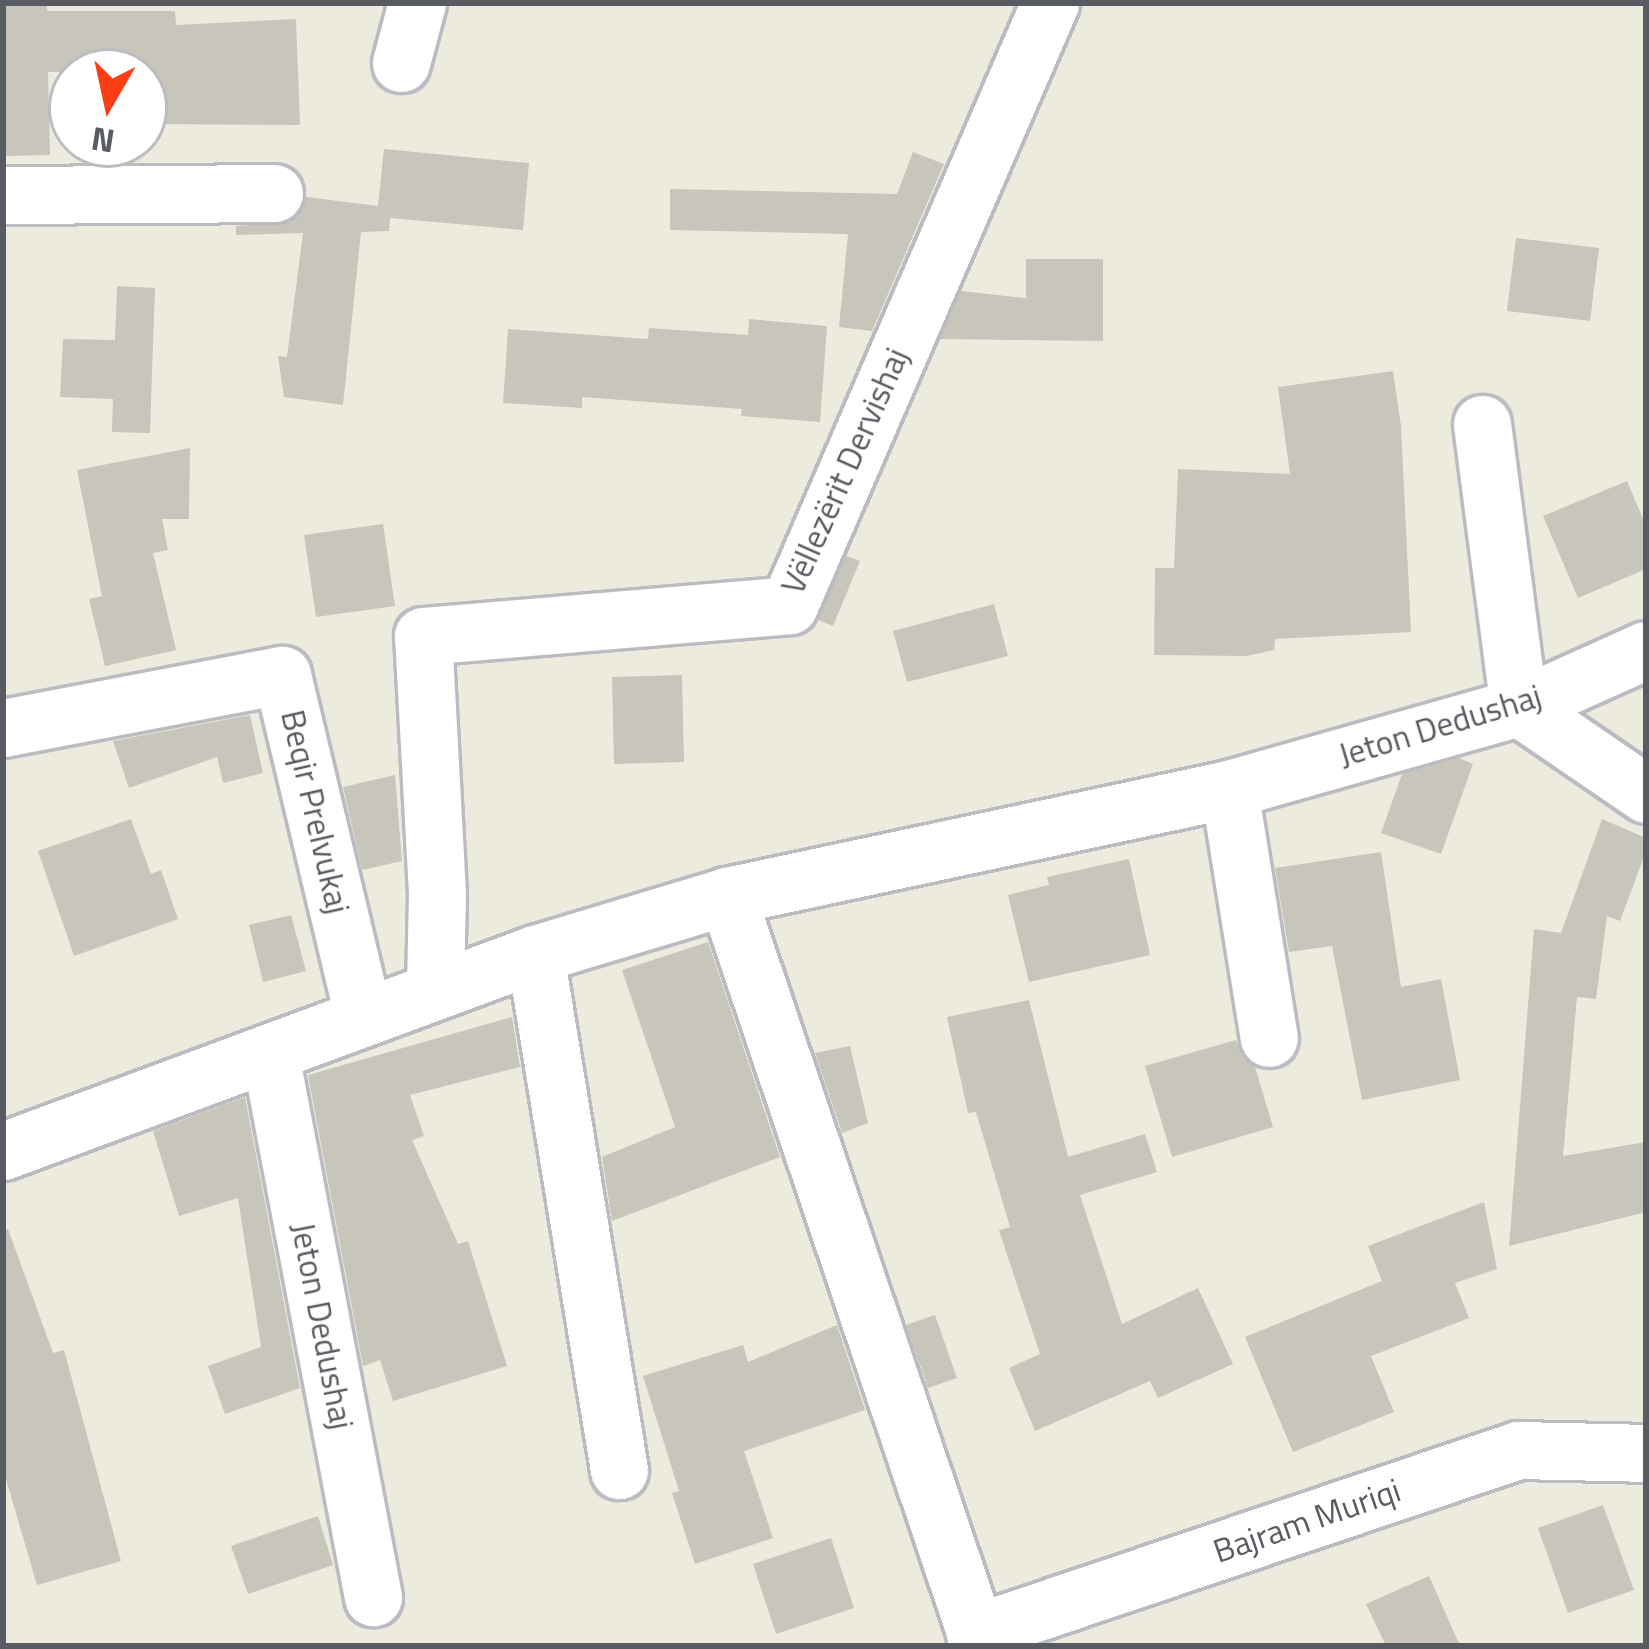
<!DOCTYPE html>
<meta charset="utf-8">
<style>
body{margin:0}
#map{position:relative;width:1649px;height:1649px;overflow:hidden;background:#edebde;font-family:"Titillium Web",sans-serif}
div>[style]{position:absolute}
.building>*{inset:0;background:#c8c5bb}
.roads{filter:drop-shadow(3px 0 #babcc2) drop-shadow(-3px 0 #babcc2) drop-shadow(0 3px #babcc2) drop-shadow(0 -3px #babcc2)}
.minor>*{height:57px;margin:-28.5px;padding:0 28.5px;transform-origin:28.5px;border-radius:28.5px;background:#fff}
span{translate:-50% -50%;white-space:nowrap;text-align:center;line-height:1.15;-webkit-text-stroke:9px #fff;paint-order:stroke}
.street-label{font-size:33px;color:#585b61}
.frame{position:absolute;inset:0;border:6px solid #585b61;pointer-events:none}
.north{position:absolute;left:48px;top:48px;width:120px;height:120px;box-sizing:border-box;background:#fff;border:3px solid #bcbdc0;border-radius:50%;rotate:189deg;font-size:33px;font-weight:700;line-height:48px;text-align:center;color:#585b61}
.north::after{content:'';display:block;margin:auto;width:42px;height:54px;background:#fb3e16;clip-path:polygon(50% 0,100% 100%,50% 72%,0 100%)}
</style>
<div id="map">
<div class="building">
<i style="clip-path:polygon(3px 3px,47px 3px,47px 11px,175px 11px,176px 25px,296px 19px,300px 125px,144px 124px,144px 72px,48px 72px,50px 155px,3px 156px)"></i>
<i style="clip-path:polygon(384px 149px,529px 163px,523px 230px,390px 218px,389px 231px,361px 232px,343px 405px,284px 397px,278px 356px,287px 357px,303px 233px,236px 235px,236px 226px,290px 222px,306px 197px,378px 206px)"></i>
<i style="clip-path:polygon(913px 152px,944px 164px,872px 331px,839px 327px,848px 234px,670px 230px,670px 189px,897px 194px)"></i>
<i style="clip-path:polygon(1516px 238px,1599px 248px,1590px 321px,1507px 311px)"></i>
<i style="clip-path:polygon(1026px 259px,1103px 259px,1103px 341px,940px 339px,961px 291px,1026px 298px)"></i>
<i style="clip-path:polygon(117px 286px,155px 288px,150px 433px,112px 432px,113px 399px,60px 397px,63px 339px,115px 340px)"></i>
<i style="clip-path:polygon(749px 319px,827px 326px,820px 422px,741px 416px,742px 409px,582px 397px,582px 408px,503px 403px,508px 329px,648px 339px,649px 328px,748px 335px)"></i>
<i style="clip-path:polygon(1393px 371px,1401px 426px,1411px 632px,1275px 639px,1274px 650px,1247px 656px,1154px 655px,1155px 568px,1174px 568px,1178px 469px,1290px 474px,1278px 387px)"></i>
<i style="clip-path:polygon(190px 448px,189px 519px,162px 519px,168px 550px,153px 553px,176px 650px,105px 666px,89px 599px,102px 596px,77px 470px)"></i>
<i style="clip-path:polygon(1627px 481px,1646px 526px,1646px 569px,1578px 598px,1543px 516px)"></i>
<i style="clip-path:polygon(383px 524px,395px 606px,316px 617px,304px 535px)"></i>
<i style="clip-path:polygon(846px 556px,860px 561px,833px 626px,818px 620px)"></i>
<i style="clip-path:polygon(994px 604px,1008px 656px,907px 682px,893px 631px)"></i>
<i style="clip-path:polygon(682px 675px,684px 762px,614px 764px,612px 677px)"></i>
<i style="clip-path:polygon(250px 715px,263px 773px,223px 783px,217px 757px,129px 788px,113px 741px)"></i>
<i style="clip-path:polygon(1459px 758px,1473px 764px,1441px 854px,1381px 833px,1402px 774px)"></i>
<i style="clip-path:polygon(395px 775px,402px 861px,362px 870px,343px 787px)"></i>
<i style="clip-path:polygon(131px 819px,151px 874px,161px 870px,178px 919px,74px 956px,38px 851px)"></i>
<i style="clip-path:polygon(1602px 819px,1646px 838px,1646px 851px,1620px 921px,1607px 916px,1596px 999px,1577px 997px,1563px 1156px,1646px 1142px,1646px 1212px,1509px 1246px,1534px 929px,1561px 933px)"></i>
<i style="clip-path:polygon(1381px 852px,1401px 987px,1441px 979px,1460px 1080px,1362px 1100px,1332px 946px,1289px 952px,1275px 868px)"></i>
<i style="clip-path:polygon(1129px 859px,1150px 955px,1029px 982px,1008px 895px,1049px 885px,1047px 877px)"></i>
<i style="clip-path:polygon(291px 915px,306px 971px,263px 982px,249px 925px)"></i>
<i style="clip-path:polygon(708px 942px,780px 1157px,612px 1221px,602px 1157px,675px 1127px,622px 970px)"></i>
<i style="clip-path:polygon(1029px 1000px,1068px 1157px,1145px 1134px,1157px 1172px,1080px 1195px,1122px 1324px,1198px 1288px,1233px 1364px,1158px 1398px,1150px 1381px,1035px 1431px,1009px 1368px,1040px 1354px,999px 1230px,1010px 1227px,976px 1112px,968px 1113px,947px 1017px)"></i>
<i style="clip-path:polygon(512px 1017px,520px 1067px,410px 1095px,424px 1136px,412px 1140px,458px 1244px,468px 1241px,507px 1366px,393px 1401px,380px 1360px,363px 1366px,308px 1075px)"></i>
<i style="clip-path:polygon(1236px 1040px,1243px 1058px,1255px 1067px,1273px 1127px,1172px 1157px,1145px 1066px)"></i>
<i style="clip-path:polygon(850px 1046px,868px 1123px,842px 1133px,815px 1053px)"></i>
<i style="clip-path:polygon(245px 1097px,300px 1388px,225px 1414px,208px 1366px,261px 1347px,238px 1198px,179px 1216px,153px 1131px)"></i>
<i style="clip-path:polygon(1484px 1202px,1497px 1269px,1455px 1283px,1469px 1318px,1371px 1356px,1394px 1412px,1293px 1452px,1245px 1337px,1382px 1281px,1368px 1246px)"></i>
<i style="clip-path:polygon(8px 1229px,53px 1353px,64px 1350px,121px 1561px,37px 1585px,3px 1469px,3px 1230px)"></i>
<i style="clip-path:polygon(935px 1315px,957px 1378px,928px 1388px,906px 1325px)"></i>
<i style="clip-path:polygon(837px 1325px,865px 1410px,744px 1451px,773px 1538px,695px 1564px,672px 1493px,679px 1491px,643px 1376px,743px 1345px,748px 1362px)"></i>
<i style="clip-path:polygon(1603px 1505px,1634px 1590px,1568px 1613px,1538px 1528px)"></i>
<i style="clip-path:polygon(318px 1516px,333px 1565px,248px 1594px,231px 1546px)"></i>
<i style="clip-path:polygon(831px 1538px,854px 1608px,776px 1634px,753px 1564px)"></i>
<i style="clip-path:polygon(1429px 1576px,1460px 1646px,1386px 1646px,1366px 1604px)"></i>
</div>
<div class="roads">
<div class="minor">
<i style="left:401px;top:63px;width:62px;rotate:-75.1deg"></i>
<i style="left:3px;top:195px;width:271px;rotate:-0.4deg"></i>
<i style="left:1482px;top:424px;width:285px;rotate:82.6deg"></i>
<i style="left:1519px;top:707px;width:154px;rotate:34.4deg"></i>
<i style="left:3px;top:728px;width:284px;rotate:-10.8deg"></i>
<i style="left:282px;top:675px;width:350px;rotate:76.6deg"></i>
<i style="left:1229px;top:789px;width:252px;rotate:80.9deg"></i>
<i style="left:727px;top:896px;width:792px;rotate:71.36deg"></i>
<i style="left:535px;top:954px;width:523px;rotate:80.75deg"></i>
<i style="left:435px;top:988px;width:95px;rotate:-88.8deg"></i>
<i style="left:437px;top:893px;width:257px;rotate:-93.1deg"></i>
<i style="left:423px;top:636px;width:367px;rotate:-4.8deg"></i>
<i style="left:789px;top:605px;width:656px;rotate:-66.56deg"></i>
<i style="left:270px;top:1054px;width:553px;rotate:79.26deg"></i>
<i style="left:3px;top:1151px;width:567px;rotate:-20.32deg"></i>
<i style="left:535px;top:954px;width:201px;rotate:-16.8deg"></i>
<i style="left:727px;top:896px;width:513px;rotate:-12.03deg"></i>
<i style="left:1229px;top:789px;width:301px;rotate:-15.8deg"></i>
<i style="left:1519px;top:707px;width:139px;rotate:-24.2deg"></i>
<i style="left:975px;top:1633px;width:573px;rotate:-18.62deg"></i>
<i style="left:1518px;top:1450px;width:128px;rotate:1.3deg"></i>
</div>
</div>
<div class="street-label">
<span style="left:845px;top:471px;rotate:-66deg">Vëllezërit Dervishaj</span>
<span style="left:1440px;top:726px;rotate:-17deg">Jeton Dedushaj</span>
<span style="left:315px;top:812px;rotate:77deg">Beqir Prelvukaj</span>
<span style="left:322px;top:1326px;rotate:79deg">Jeton Dedushaj</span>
<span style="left:1307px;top:1521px;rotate:-19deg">Bajram Muriqi</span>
</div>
<div class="frame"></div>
<div class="north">N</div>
</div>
